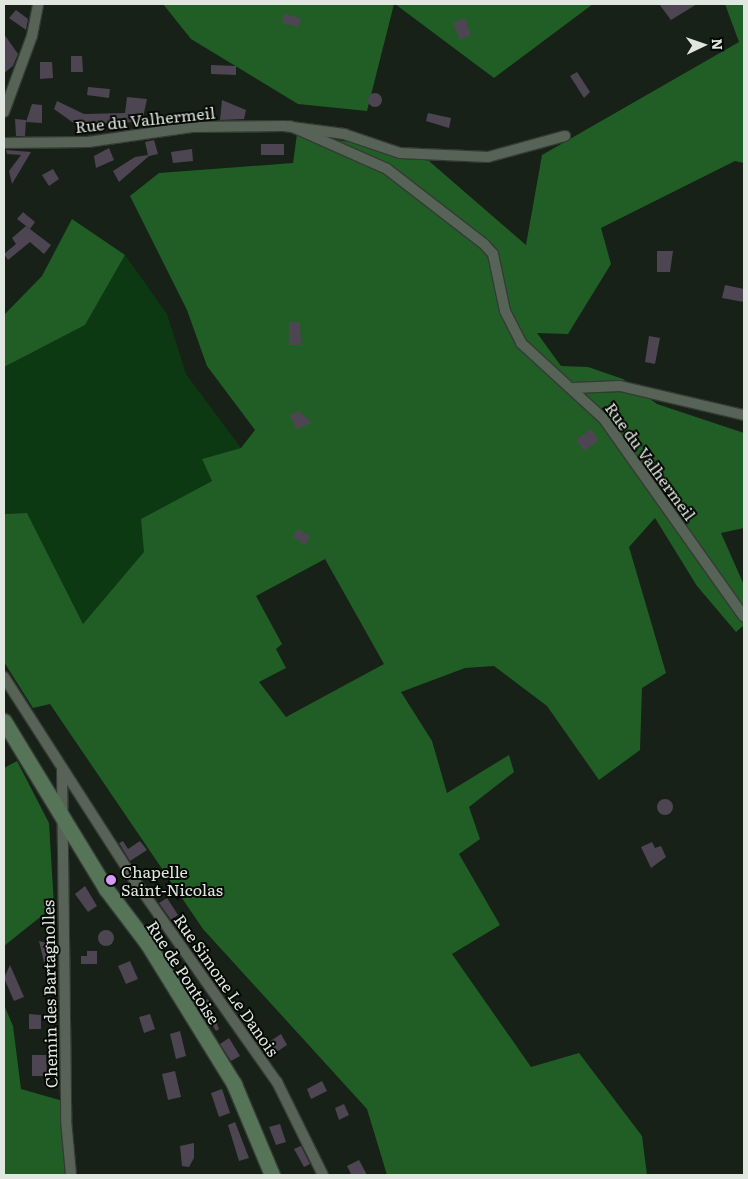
<!DOCTYPE html>
<style>
body{margin:0}
#map{position:relative;width:748px;height:1179px;overflow:hidden;background:#172117;font-family:Literata,serif}
div>[style]{position:absolute}
.green>*{inset:0;background:#0d3912}
.forest>*{inset:0;background:#215e26}
.building>*{inset:0;background:#4d4552}
.round{border-radius:50%}
.roads{filter:drop-shadow(1px 0 #343b34) drop-shadow(-1px 0 #343b34) drop-shadow(0 1px #343b34) drop-shadow(0 -1px #343b34)}
.street>*{height:10px;margin:-5px;padding:0 5px;transform-origin:5px;border-radius:5px;background:#586358}
.secondary>*{height:15px;margin:-7.5px;padding:0 7.5px;transform-origin:7.5px;border-radius:7.5px;background:#567457}
.dots>*{width:14px;height:14px;translate:-50% -50%;box-sizing:border-box;border:2px solid #060906;border-radius:50%}
span{translate:-50% -50%;white-space:nowrap;text-align:center;line-height:1.15;-webkit-text-stroke:4px #060906;paint-order:stroke}
.street-label{font-size:16px;color:#e0e7e0}
.poi-label{font-size:16px;color:#e0e7e0}
.left{translate:0 -50%;text-align:left}
.frame{position:absolute;inset:0;border:5px solid #e0e7e0;pointer-events:none}
.north{position:absolute;left:678px;top:20px;width:50px;height:50px;-webkit-text-stroke:4px #060906;paint-order:stroke;rotate:87deg;font-size:14px;font-weight:700;line-height:20px;text-align:center;color:#e0e7e0}
.north::after{content:'';display:block;margin:auto;width:18px;height:22px;background:#e0e7e0;clip-path:polygon(50% 0,100% 100%,50% 72%,0 100%)}
</style>
<div id="map">
<div class="green">
<i style="clip-path:polygon(125px 255px,167px 314px,186px 374px,241px 448px,202px 459px,212px 481px,141px 519px,145px 552px,83px 624px,27px 513px,4px 514px,4px 367px,85px 325px)"></i>
</div>
<div class="forest">
<i style="clip-path:polygon(163px 4px,394px 4px,367px 111px,298px 104px,191px 39px)"></i>
<i style="clip-path:polygon(395px 4px,593px 4px,494px 78px)"></i>
<i style="clip-path:polygon(evenodd,725px 4px,744px 4px,744px 163px,735px 161px,601px 228px,611px 264px,568px 334px,537px 333px,561px 366px,588px 367px,623px 379px,657px 404px,744px 433px,744px 528px,721px 533px,744px 585px,744px 625px,736px 632px,697px 586px,655px 518px,629px 547px,666px 673px,642px 688px,640px 750px,599px 780px,547px 706px,494px 666px,465px 668px,401px 692px,432px 741px,447px 793px,509px 755px,514px 772px,469px 807px,480px 839px,459px 854px,500px 925px,452px 954px,531px 1067px,579px 1053px,642px 1136px,647px 1175px,387px 1175px,367px 1109px,203px 929px,50px 704px,33px 708px,4px 662px,4px 514px,27px 513px,83px 624px,144px 552px,141px 519px,212px 481px,202px 459px,241px 448px,255px 430px,207px 366px,187px 310px,130px 196px,159px 173px,293px 163px,297px 134px,356px 143px,429px 161px,526px 245px,542px 155px,739px 42px,725px 4px,325px 559px,384px 664px,286px 717px,259px 682px,286px 668px,276px 649px,282px 644px,256px 596px,325px 559px)"></i>
<i style="clip-path:polygon(72px 219px,125px 255px,85px 325px,4px 367px,4px 315px,42px 276px)"></i>
<i style="clip-path:polygon(17px 761px,49px 823px,54px 906px,4px 946px,4px 768px)"></i>
<i style="clip-path:polygon(4px 1005px,13px 1026px,21px 1089px,63px 1101px,68px 1175px,4px 1175px)"></i>
</div>
<div class="building">
<i style="clip-path:polygon(659px 4px,697px 4px,671px 20px)"></i>
<i style="clip-path:polygon(16px 10px,28px 19px,26px 30px,9px 18px)"></i>
<i style="clip-path:polygon(284px 14px,301px 18px,298px 27px,282px 23px)"></i>
<i style="clip-path:polygon(465px 18px,471px 35px,460px 40px,453px 23px)"></i>
<i style="clip-path:polygon(4px 34px,18px 54px,13px 66px,4px 73px)"></i>
<i style="clip-path:polygon(71px 56px,82px 56px,83px 72px,71px 72px)"></i>
<i style="clip-path:polygon(40px 62px,52px 62px,53px 78px,40px 79px)"></i>
<i style="clip-path:polygon(211px 65px,236px 66px,236px 75px,211px 74px)"></i>
<i style="clip-path:polygon(577px 72px,590px 92px,584px 98px,570px 76px)"></i>
<i style="clip-path:polygon(88px 87px,110px 89px,109px 98px,87px 95px)"></i>
<i class="round" style="left:368px;top:93px;width:14px;height:14px"></i>
<i style="clip-path:polygon(127px 97px,147px 99px,142px 122px,75px 124px,54px 109px,57px 101px,84px 114px,125px 113px)"></i>
<i style="clip-path:polygon(222px 100px,246px 110px,244px 119px,220px 120px)"></i>
<i style="clip-path:polygon(32px 104px,42px 105px,42px 123px,26px 122px)"></i>
<i style="clip-path:polygon(428px 113px,451px 118px,449px 128px,426px 121px)"></i>
<i style="clip-path:polygon(15px 119px,26px 120px,25px 136px,16px 136px)"></i>
<i style="clip-path:polygon(154px 140px,158px 154px,149px 156px,119px 182px,113px 171px,135px 157px,148px 155px,145px 142px)"></i>
<i style="clip-path:polygon(261px 144px,284px 144px,284px 155px,261px 155px)"></i>
<i style="clip-path:polygon(109px 148px,114px 160px,96px 168px,94px 156px)"></i>
<i style="clip-path:polygon(192px 149px,193px 161px,173px 163px,171px 152px)"></i>
<i style="clip-path:polygon(6px 150px,31px 152px,12px 184px,9px 171px,21px 155px,7px 154px)"></i>
<i style="clip-path:polygon(53px 169px,59px 179px,49px 186px,42px 175px)"></i>
<i style="clip-path:polygon(23px 212px,35px 222px,30px 229px,17px 219px)"></i>
<i style="clip-path:polygon(26px 226px,51px 245px,44px 254px,30px 242px,8px 260px,4px 254px,16px 244px,12px 238px)"></i>
<i style="clip-path:polygon(657px 251px,673px 251px,670px 272px,657px 272px)"></i>
<i style="clip-path:polygon(725px 285px,744px 289px,744px 302px,722px 298px)"></i>
<i style="clip-path:polygon(289px 322px,300px 322px,301px 345px,289px 345px)"></i>
<i style="clip-path:polygon(649px 336px,660px 338px,655px 364px,645px 362px)"></i>
<i style="clip-path:polygon(299px 411px,312px 423px,296px 429px,290px 415px)"></i>
<i style="clip-path:polygon(591px 429px,599px 440px,584px 451px,576px 440px)"></i>
<i style="clip-path:polygon(298px 529px,310px 536px,305px 545px,293px 537px)"></i>
<i class="round" style="left:657px;top:799px;width:16px;height:16px"></i>
<i style="clip-path:polygon(123px 841px,128px 849px,140px 841px,147px 850px,130px 861px,119px 843px)"></i>
<i style="clip-path:polygon(652px 842px,655px 848px,661px 846px,666px 857px,651px 868px,641px 847px)"></i>
<i style="clip-path:polygon(85px 886px,97px 906px,88px 912px,75px 894px)"></i>
<i style="clip-path:polygon(167px 898px,178px 915px,171px 920px,159px 903px)"></i>
<i class="round" style="left:98px;top:930px;width:16px;height:16px"></i>
<i style="clip-path:polygon(39px 941px,54px 945px,54px 961px,44px 962px)"></i>
<i style="clip-path:polygon(87px 951px,97px 951px,97px 964px,81px 964px,81px 956px,87px 956px)"></i>
<i style="clip-path:polygon(130px 961px,138px 979px,126px 984px,118px 966px)"></i>
<i style="clip-path:polygon(10px 965px,24px 997px,14px 1001px,4px 978px)"></i>
<i style="clip-path:polygon(208px 999px,219px 1029px,216px 1031px,198px 1003px)"></i>
<i style="clip-path:polygon(29px 1014px,41px 1015px,41px 1029px,29px 1029px)"></i>
<i style="clip-path:polygon(150px 1014px,155px 1029px,144px 1033px,139px 1017px)"></i>
<i style="clip-path:polygon(180px 1031px,186px 1056px,176px 1059px,170px 1034px)"></i>
<i style="clip-path:polygon(281px 1034px,287px 1045px,275px 1053px,269px 1042px)"></i>
<i style="clip-path:polygon(229px 1038px,240px 1056px,231px 1061px,220px 1044px)"></i>
<i style="clip-path:polygon(32px 1055px,46px 1055px,47px 1076px,32px 1076px)"></i>
<i style="clip-path:polygon(175px 1071px,181px 1097px,168px 1100px,162px 1074px)"></i>
<i style="clip-path:polygon(322px 1081px,327px 1091px,311px 1099px,307px 1089px)"></i>
<i style="clip-path:polygon(222px 1089px,230px 1113px,219px 1117px,211px 1093px)"></i>
<i style="clip-path:polygon(344px 1104px,349px 1115px,339px 1120px,335px 1108px)"></i>
<i style="clip-path:polygon(235px 1122px,249px 1158px,239px 1161px,228px 1125px)"></i>
<i style="clip-path:polygon(280px 1124px,286px 1142px,276px 1145px,269px 1127px)"></i>
<i style="clip-path:polygon(194px 1143px,194px 1158px,189px 1167px,182px 1166px,180px 1146px)"></i>
<i style="clip-path:polygon(301px 1146px,310px 1164px,304px 1167px,294px 1149px)"></i>
<i style="clip-path:polygon(359px 1160px,367px 1175px,351px 1174px,347px 1166px)"></i>
</div>
<div class="roads">
<div class="street">
<i style="left:4px;top:112px;width:81px;rotate:-69.8deg"></i>
<i style="left:32px;top:36px;width:33px;rotate:-79deg"></i>
<i style="left:290px;top:126px;width:106px;rotate:23.9deg"></i>
<i style="left:387px;top:169px;width:123px;rotate:37.7deg"></i>
<i style="left:484px;top:244px;width:13px;rotate:48deg"></i>
<i style="left:493px;top:254px;width:58px;rotate:78.1deg"></i>
<i style="left:505px;top:311px;width:36px;rotate:63deg"></i>
<i style="left:521px;top:343px;width:113px;rotate:42.5deg"></i>
<i style="left:604px;top:419px;width:242px;rotate:54.7deg"></i>
<i style="left:4px;top:143px;width:84px;rotate:-0.7deg"></i>
<i style="left:88px;top:142px;width:105px;rotate:-8.2deg"></i>
<i style="left:192px;top:127px;width:92px;rotate:-0.6deg"></i>
<i style="left:284px;top:126px;width:61px;rotate:7.6deg"></i>
<i style="left:344px;top:134px;width:59px;rotate:18.7deg"></i>
<i style="left:400px;top:153px;width:88px;rotate:2.6deg"></i>
<i style="left:488px;top:157px;width:80px;rotate:-15.3deg"></i>
<i style="left:574px;top:388px;width:46px;rotate:-2.5deg"></i>
<i style="left:620px;top:386px;width:127px;rotate:13.2deg"></i>
<i style="left:4px;top:677px;width:242px;rotate:57.3deg"></i>
<i style="left:135px;top:881px;width:246px;rotate:54.8deg"></i>
<i style="left:277px;top:1082px;width:104px;rotate:63.7deg"></i>
<i style="left:62px;top:771px;width:349px;rotate:89.3deg"></i>
<i style="left:66px;top:1120px;width:55px;rotate:84.8deg"></i>
</div>
<div class="secondary">
<i style="left:4px;top:721px;width:197px;rotate:58.7deg"></i>
<i style="left:106px;top:889px;width:68px;rotate:52.8deg"></i>
<i style="left:147px;top:943px;width:166px;rotate:58.3deg"></i>
<i style="left:234px;top:1084px;width:99px;rotate:67.3deg"></i>
</div>
</div>
<div class="dots">
<i style="left:111px;top:880px;background:#d69bfa"></i>
</div>
<div class="street-label">
<span style="left:145px;top:119px;rotate:-6deg">Rue du Valhermeil</span>
<span style="left:651px;top:461px;rotate:54deg">Rue du Valhermeil</span>
<span style="left:184px;top:972px;rotate:57deg">Rue de Pontoise</span>
<span style="left:227px;top:985px;rotate:55deg">Rue Simone Le Danois</span>
<span style="left:49px;top:994px;rotate:-91deg">Chemin des Bartagnolles</span>
</div>
<div class="poi-label">
<span class="left" style="left:121px;top:880px">Chapelle<br>Saint-Nicolas</span>
</div>
<div class="frame"></div>
<div class="north">N</div>
</div>
